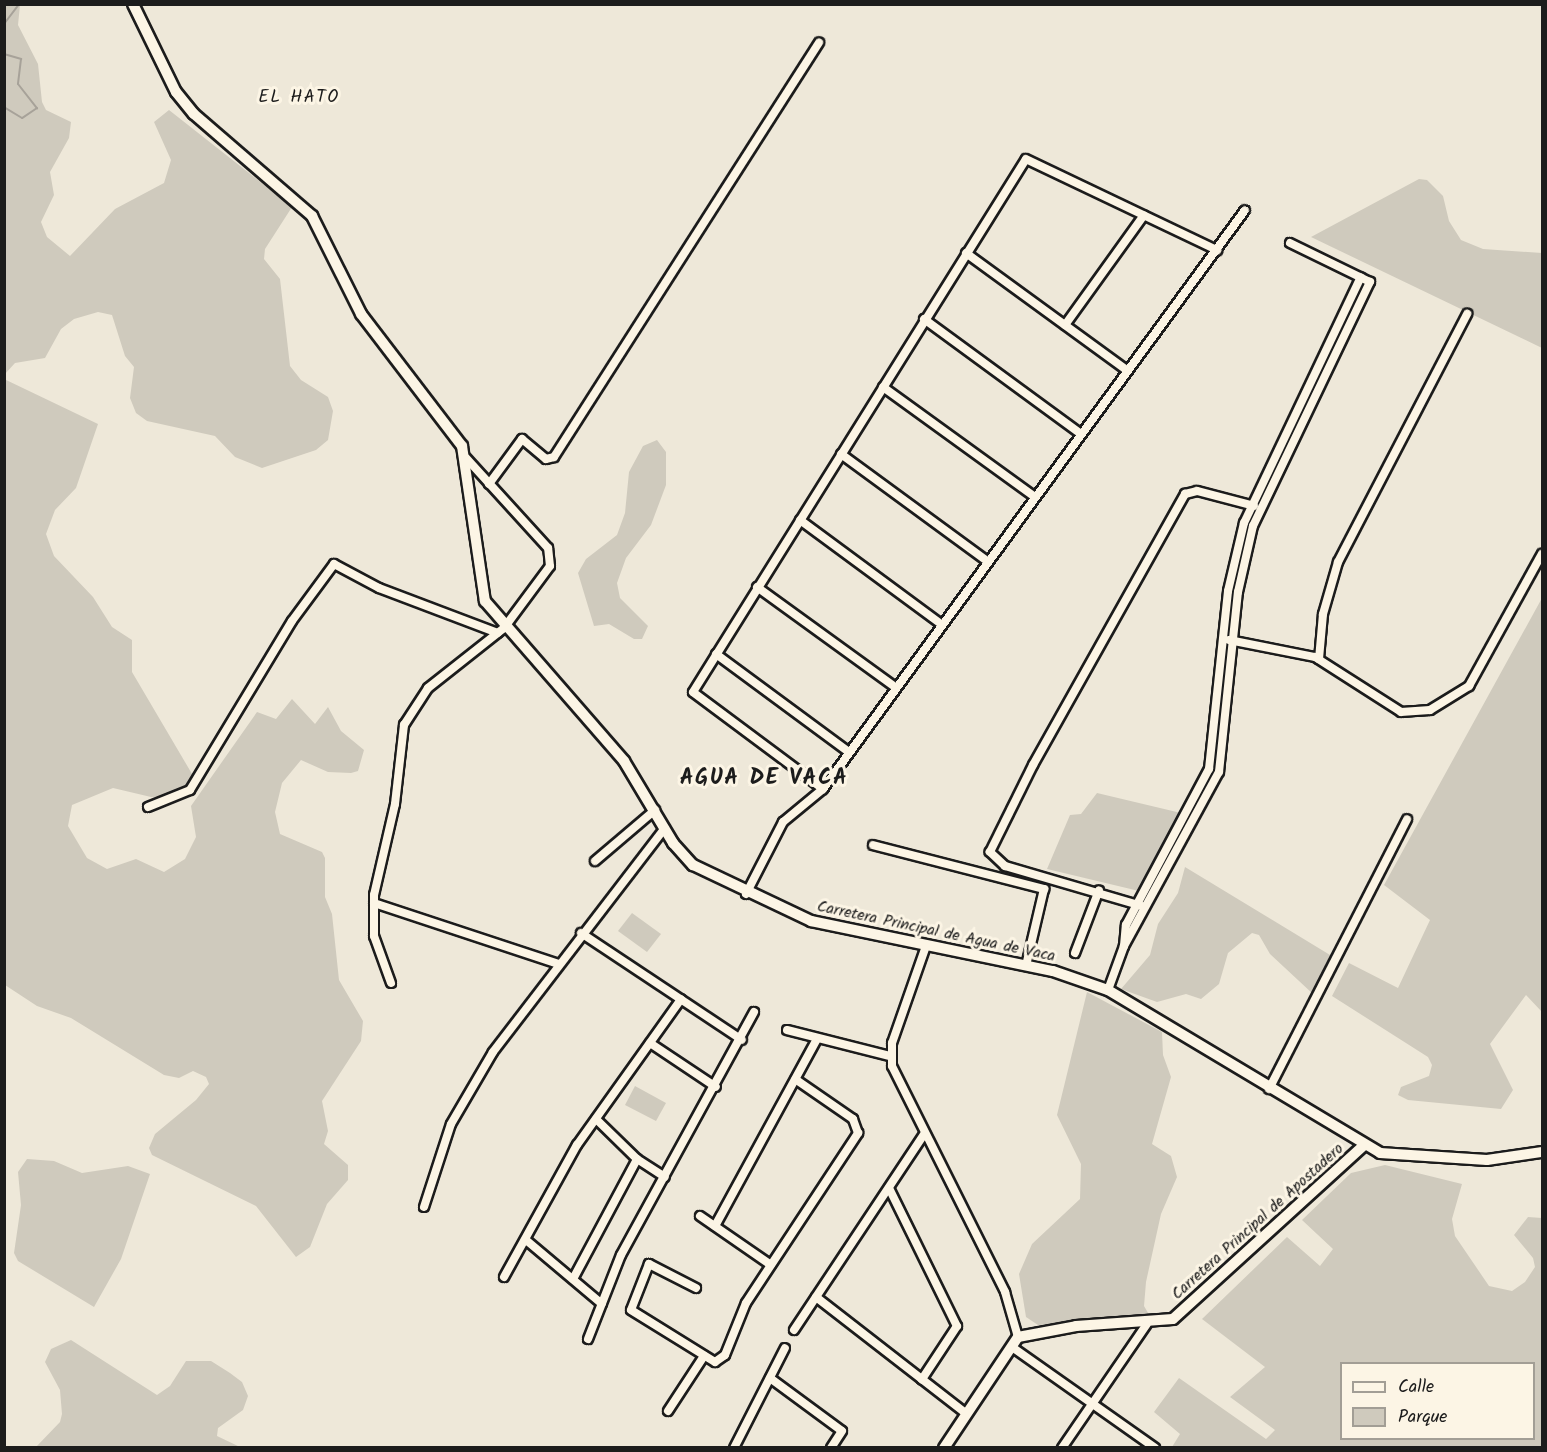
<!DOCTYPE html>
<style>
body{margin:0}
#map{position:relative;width:1547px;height:1452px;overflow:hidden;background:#eee8d9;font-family:Kalam,sans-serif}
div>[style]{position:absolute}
.green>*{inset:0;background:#cfcabd}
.stream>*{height:2px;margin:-1px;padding:0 1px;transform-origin:1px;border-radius:1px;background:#a7a299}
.roads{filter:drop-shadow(2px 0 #1c1c1c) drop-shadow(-2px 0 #1c1c1c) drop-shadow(0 2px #1c1c1c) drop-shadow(0 -2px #1c1c1c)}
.minor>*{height:8px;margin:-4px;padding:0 4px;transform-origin:4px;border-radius:4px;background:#fcf5e5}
.tertiary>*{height:10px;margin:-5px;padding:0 5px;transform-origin:5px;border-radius:5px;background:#fcf5e5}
span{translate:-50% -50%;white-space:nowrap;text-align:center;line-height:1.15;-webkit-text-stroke:6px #fcf5e5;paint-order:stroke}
.street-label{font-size:16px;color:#1c1c1c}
.neighbourhood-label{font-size:18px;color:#1c1c1c;letter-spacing:1.5px}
.district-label{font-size:22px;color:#1c1c1c;font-weight:700;letter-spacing:1.5px}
.frame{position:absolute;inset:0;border:6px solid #1c1c1c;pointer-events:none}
.legend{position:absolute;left:1340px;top:1362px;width:195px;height:78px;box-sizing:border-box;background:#fcf5e5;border:2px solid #a29e95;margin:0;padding:8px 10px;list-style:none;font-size:18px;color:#1c1c1c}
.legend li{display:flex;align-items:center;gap:12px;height:30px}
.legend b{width:30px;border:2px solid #a29e95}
</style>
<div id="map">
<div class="green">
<i style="clip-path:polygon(20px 5px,18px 25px,38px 64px,42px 102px,46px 110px,71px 122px,69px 138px,50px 172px,54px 195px,41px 222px,47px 237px,70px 256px,115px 209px,164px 183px,171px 160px,154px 122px,169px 110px,292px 207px,265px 249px,264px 259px,280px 279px,290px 366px,301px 380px,328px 397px,333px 411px,328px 440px,316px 450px,262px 468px,235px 457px,215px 436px,147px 421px,136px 413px,130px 398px,134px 367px,125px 356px,112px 315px,98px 312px,74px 319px,61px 329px,45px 358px,15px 363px,5px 374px,4px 5px)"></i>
<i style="clip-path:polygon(1419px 179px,1427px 180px,1443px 196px,1449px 221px,1461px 240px,1483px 249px,1542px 253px,1542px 348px,1311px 237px)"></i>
<i style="clip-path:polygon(4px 379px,98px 424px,76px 488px,55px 510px,46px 534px,54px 556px,93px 597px,112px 627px,132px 640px,132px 672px,195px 779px,174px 796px,151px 797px,113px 788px,72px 805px,68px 826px,87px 858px,107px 869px,136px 859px,164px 872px,185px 859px,196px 837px,191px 806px,257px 712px,276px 719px,292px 699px,315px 724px,328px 707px,341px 731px,364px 750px,358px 771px,351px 773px,328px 772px,301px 760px,282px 783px,275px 812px,280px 834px,322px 852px,325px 858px,325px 897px,332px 914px,339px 980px,363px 1021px,361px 1041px,322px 1101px,328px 1131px,324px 1144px,348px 1165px,348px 1180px,327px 1204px,310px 1247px,296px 1257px,256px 1206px,152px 1155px,149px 1148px,155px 1134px,196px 1100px,209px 1084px,206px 1077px,193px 1071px,179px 1078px,164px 1075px,71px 1018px,37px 1006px,5px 985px)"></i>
<i style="clip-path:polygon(657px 440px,666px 452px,666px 485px,651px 525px,626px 558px,617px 583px,620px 598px,648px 626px,642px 639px,634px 639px,609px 624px,594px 626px,578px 573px,586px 559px,617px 535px,625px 513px,629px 472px,643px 446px)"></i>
<i style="clip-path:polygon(1542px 598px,1542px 1012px,1526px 995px,1490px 1044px,1513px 1090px,1501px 1109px,1408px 1100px,1398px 1095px,1401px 1087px,1429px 1076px,1432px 1065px,1428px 1057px,1332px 996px,1349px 963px,1398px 988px,1430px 920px,1384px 885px)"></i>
<i style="clip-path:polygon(1097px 793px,1181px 813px,1139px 891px,1047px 869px,1070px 815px,1081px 814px)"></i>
<i style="clip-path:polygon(1185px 867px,1335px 958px,1313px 994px,1270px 954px,1259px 935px,1252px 933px,1228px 953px,1219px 984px,1201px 999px,1186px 994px,1157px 1002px,1121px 989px,1150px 955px,1158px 924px,1178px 893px)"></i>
<i style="clip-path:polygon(632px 913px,661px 934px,647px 952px,618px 931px)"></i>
<i style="clip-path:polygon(1087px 992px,1162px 1032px,1163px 1055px,1171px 1077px,1152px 1144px,1171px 1156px,1177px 1177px,1161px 1214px,1146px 1282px,1144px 1306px,1151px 1318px,1038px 1325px,1026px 1317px,1019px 1274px,1032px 1244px,1080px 1199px,1081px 1164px,1057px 1115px)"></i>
<i style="clip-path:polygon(635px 1086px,666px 1103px,656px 1121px,625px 1105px)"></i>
<i style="clip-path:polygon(27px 1159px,54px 1161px,82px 1173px,128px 1166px,150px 1174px,121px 1259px,94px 1307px,18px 1261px,14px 1253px,21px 1205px,18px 1172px)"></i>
<i style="clip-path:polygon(evenodd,1385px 1165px,1462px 1184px,1452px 1219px,1455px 1236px,1489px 1286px,1512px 1291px,1525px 1282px,1535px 1267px,1533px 1258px,1514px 1235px,1528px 1217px,1542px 1218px,1542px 1447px,1172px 1447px,1180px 1434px,1154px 1412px,1179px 1378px,1266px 1439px,1275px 1430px,1230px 1397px,1265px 1367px,1202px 1319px,1287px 1237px,1320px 1266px,1333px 1249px,1302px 1220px,1351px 1173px,1385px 1165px,1342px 1364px,1534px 1364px,1534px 1438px,1342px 1438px,1342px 1364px)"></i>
<i style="clip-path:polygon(71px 1340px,157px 1395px,170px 1386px,186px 1361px,211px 1361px,230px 1373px,242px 1382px,248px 1396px,243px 1410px,218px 1428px,217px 1436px,240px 1447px,36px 1447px,60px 1422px,62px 1414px,60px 1390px,45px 1362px,51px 1349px)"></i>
</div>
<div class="stream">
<i style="left:4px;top:24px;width:25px;rotate:-53deg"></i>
<i style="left:4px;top:54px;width:18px;rotate:16deg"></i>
<i style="left:21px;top:59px;width:25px;rotate:97deg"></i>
<i style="left:18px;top:84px;width:31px;rotate:52deg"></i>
<i style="left:37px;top:108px;width:18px;rotate:146deg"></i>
<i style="left:22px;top:118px;width:21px;rotate:-149deg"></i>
</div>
<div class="roads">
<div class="minor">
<i style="left:966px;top:253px;width:200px;rotate:36.1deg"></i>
<i style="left:924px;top:319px;width:195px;rotate:36.2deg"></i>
<i style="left:1065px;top:325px;width:135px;rotate:-54.3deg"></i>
<i style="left:883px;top:387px;width:188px;rotate:35.9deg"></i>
<i style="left:841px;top:454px;width:181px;rotate:36.2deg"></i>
<i style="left:489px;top:484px;width:56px;rotate:-53.7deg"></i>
<i style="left:522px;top:439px;width:31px;rotate:40deg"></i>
<i style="left:546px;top:459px;width:8px;rotate:-14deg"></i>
<i style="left:554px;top:457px;width:492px;rotate:-57.4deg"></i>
<i style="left:800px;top:520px;width:175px;rotate:36.4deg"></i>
<i style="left:757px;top:587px;width:170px;rotate:35.9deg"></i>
<i style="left:1229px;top:640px;width:88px;rotate:11.2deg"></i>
<i style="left:1315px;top:657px;width:102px;rotate:32.6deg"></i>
<i style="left:1401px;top:712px;width:29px;rotate:-4deg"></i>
<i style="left:1430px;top:710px;width:46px;rotate:-31.6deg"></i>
<i style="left:1469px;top:686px;width:151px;rotate:-61.1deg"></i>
<i style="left:716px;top:654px;width:165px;rotate:36.4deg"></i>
<i style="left:1319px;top:659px;width:45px;rotate:-84.9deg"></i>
<i style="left:1323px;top:614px;width:54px;rotate:-73.9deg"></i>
<i style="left:1338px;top:562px;width:280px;rotate:-62.5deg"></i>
<i style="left:823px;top:789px;width:162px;rotate:-143.3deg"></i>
<i style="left:693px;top:692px;width:628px;rotate:-58deg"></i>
<i style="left:1026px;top:159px;width:212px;rotate:25.5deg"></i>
<i style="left:148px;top:807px;width:45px;rotate:-22deg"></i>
<i style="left:190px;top:790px;width:197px;rotate:-58.9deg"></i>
<i style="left:292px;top:621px;width:71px;rotate:-53.6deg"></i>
<i style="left:334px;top:564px;width:51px;rotate:28.1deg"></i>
<i style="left:379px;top:588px;width:127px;rotate:20.7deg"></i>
<i style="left:873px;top:845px;width:177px;rotate:14.4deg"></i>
<i style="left:1044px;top:889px;width:79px;rotate:103.2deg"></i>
<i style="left:595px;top:861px;width:79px;rotate:-40.4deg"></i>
<i style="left:746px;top:894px;width:81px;rotate:-62.8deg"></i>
<i style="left:783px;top:822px;width:52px;rotate:-39.5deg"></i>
<i style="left:823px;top:789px;width:716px;rotate:-53.91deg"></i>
<i style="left:374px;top:903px;width:194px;rotate:18.3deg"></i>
<i style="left:1142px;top:906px;width:143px;rotate:-163.7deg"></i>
<i style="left:1005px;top:866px;width:21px;rotate:-137deg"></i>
<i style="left:990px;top:852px;width:97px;rotate:-63.7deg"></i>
<i style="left:1033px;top:765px;width:311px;rotate:-60.7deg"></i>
<i style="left:1185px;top:494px;width:12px;rotate:-14deg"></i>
<i style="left:1197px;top:491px;width:59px;rotate:14.7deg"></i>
<i style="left:581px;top:933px;width:193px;rotate:33.6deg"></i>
<i style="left:926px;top:946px;width:103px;rotate:109.3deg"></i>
<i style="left:892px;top:1043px;width:23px;rotate:90deg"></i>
<i style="left:892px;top:1066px;width:253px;rotate:63.4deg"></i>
<i style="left:1005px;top:1292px;width:47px;rotate:73.9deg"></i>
<i style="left:1124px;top:946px;width:21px;rotate:-85deg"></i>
<i style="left:1126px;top:925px;width:177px;rotate:-62deg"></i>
<i style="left:1209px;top:769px;width:179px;rotate:-83.9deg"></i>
<i style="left:1228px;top:591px;width:70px;rotate:-76.8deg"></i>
<i style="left:1244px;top:523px;width:272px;rotate:-64.6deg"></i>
<i style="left:1075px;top:953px;width:67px;rotate:-69.1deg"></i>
<i style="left:391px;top:983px;width:50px;rotate:-109.9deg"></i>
<i style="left:374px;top:936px;width:41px;rotate:-90deg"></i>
<i style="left:374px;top:895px;width:93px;rotate:-77deg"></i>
<i style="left:395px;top:804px;width:80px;rotate:-83.5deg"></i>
<i style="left:404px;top:725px;width:44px;rotate:-57deg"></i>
<i style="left:428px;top:688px;width:97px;rotate:-38.3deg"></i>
<i style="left:504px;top:628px;width:77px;rotate:-53.4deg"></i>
<i style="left:550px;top:566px;width:18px;rotate:-96deg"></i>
<i style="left:548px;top:548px;width:122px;rotate:-132.3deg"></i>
<i style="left:1108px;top:990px;width:47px;rotate:-70deg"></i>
<i style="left:1124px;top:946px;width:198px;rotate:-61.4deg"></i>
<i style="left:1219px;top:772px;width:181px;rotate:-84deg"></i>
<i style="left:1238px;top:592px;width:68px;rotate:-77.2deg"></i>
<i style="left:1253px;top:526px;width:271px;rotate:-64.4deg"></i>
<i style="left:1370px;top:282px;width:89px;rotate:-154deg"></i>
<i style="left:787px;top:1030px;width:106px;rotate:14.2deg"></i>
<i style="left:650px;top:1043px;width:79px;rotate:33.7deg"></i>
<i style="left:1269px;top:1089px;width:303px;rotate:-62.9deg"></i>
<i style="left:596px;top:1119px;width:57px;rotate:44.3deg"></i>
<i style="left:637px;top:1159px;width:33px;rotate:33deg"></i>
<i style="left:889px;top:1188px;width:154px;rotate:63.8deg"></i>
<i style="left:957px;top:1326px;width:64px;rotate:123.4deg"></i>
<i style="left:424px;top:1207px;width:87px;rotate:-72deg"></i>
<i style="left:451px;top:1124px;width:83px;rotate:-59.7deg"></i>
<i style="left:493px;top:1052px;width:282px;rotate:-52.5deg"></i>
<i style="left:700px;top:1216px;width:86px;rotate:34.6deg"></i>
<i style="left:715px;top:1226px;width:213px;rotate:-61.4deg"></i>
<i style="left:526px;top:1240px;width:99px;rotate:40.1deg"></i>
<i style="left:504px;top:1277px;width:151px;rotate:-61.1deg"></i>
<i style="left:577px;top:1145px;width:179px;rotate:-54.5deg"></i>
<i style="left:573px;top:1279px;width:136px;rotate:-61.9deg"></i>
<i style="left:696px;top:1288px;width:53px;rotate:-152.9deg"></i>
<i style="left:649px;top:1264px;width:49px;rotate:111.4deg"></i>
<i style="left:631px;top:1310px;width:99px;rotate:31.8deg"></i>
<i style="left:715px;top:1362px;width:12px;rotate:-35deg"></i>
<i style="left:725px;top:1355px;width:56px;rotate:-68deg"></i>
<i style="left:746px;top:1303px;width:204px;rotate:-56.6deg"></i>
<i style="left:858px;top:1133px;width:15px;rotate:-110deg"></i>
<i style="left:853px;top:1119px;width:70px;rotate:-145.4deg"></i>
<i style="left:816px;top:1297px;width:191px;rotate:37.8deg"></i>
<i style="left:794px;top:1330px;width:235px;rotate:-56.4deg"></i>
<i style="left:588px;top:1339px;width:90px;rotate:-68.6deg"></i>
<i style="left:621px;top:1255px;width:277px;rotate:-61.3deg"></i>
<i style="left:1012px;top:1347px;width:175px;rotate:35.2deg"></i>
<i style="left:770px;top:1378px;width:89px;rotate:36.4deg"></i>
<i style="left:842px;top:1431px;width:20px;rotate:123deg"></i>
<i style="left:668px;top:1411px;width:66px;rotate:-56.8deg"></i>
<i style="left:734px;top:1448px;width:112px;rotate:-63deg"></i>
<i style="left:1062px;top:1448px;width:150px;rotate:-55.6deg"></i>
</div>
<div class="tertiary">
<i style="left:133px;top:4px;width:98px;rotate:64deg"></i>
<i style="left:176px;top:92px;width:28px;rotate:51deg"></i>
<i style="left:194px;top:114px;width:156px;rotate:40.8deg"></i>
<i style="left:312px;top:216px;width:110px;rotate:63.4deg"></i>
<i style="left:361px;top:314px;width:166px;rotate:52.6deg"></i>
<i style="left:462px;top:446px;width:157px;rotate:81.6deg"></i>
<i style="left:485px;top:601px;width:212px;rotate:49deg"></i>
<i style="left:624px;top:761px;width:96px;rotate:59.1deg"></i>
<i style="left:673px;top:843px;width:30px;rotate:48deg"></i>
<i style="left:693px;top:865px;width:131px;rotate:25.4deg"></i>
<i style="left:811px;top:921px;width:247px;rotate:11.7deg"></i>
<i style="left:1053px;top:971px;width:58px;rotate:19.1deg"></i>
<i style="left:1108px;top:990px;width:317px;rotate:30.9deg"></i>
<i style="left:1380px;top:1153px;width:107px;rotate:3.7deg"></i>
<i style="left:1487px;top:1160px;width:56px;rotate:-8.3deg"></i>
<i style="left:944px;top:1448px;width:133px;rotate:-56.3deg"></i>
<i style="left:1018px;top:1337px;width:59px;rotate:-10.7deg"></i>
<i style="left:1076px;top:1326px;width:97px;rotate:-4.1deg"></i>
<i style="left:1173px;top:1319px;width:257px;rotate:-42.3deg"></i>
</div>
</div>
<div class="street-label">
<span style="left:936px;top:932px;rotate:12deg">Carretera Principal de Agua de Vaca</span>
<span style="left:1258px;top:1222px;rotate:-42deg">Carretera Principal de Apostadero</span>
</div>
<div class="neighbourhood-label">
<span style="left:299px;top:98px">EL HATO</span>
</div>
<div class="district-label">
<span style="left:764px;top:779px">AGUA DE VACA</span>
</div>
<div class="frame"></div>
<ul class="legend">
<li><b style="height:8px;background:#fcf5e5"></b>Calle</li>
<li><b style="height:16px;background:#cfcabd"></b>Parque</li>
</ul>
</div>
